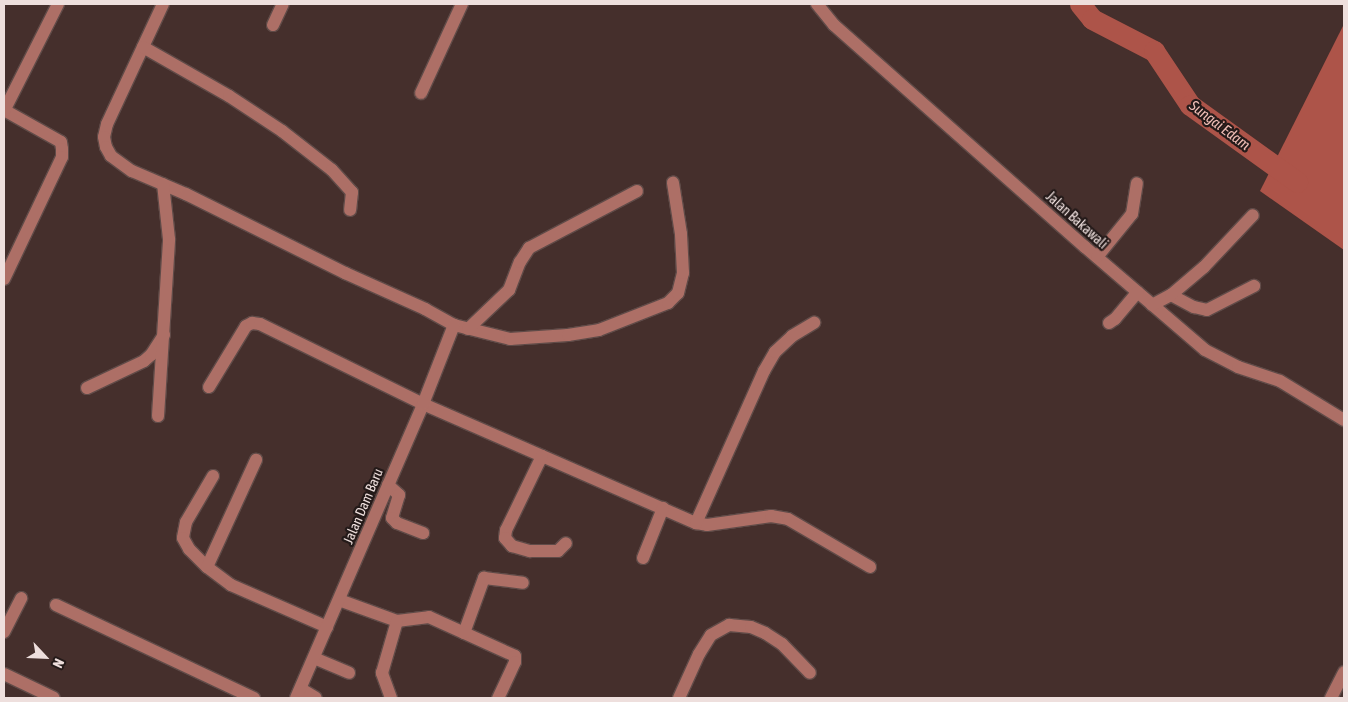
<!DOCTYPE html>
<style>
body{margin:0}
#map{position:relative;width:1348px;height:702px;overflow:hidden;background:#452f2c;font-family:"Asap Condensed",sans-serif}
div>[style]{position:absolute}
.water>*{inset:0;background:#ad5449}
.river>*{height:21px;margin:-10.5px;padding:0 10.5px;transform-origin:10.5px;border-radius:10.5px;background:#ad5449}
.roads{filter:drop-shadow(1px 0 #604b48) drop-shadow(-1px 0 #604b48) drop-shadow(0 1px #604b48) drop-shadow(0 -1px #604b48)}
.minor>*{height:12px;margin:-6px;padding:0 6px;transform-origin:6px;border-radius:6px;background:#ad6f66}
span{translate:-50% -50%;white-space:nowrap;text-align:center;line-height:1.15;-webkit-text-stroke:4.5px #241a19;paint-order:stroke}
.street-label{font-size:14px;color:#eedfdd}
.water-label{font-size:15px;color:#efbdb5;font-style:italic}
.frame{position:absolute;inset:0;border:5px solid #eedfdd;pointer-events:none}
.north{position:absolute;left:20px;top:632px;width:50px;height:50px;-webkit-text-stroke:4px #241a19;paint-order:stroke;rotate:115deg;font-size:14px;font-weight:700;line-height:20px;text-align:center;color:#eedfdd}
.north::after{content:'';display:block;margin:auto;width:18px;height:22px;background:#eedfdd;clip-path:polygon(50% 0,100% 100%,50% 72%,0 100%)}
</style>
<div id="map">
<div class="water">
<i style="clip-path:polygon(1344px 24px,1344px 250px,1260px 191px)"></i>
</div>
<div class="river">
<i style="left:1080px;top:4px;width:19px;rotate:51deg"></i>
<i style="left:1092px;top:19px;width:70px;rotate:27.3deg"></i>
<i style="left:1154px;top:51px;width:65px;rotate:56.3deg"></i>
<i style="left:1190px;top:105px;width:132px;rotate:35.7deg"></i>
</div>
<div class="roads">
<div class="minor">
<i style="left:163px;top:4px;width:132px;rotate:115deg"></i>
<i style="left:107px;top:124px;width:13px;rotate:103deg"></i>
<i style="left:104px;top:137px;width:10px;rotate:79deg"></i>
<i style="left:106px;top:147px;width:10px;rotate:61deg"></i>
<i style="left:111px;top:156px;width:26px;rotate:36deg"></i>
<i style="left:132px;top:171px;width:59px;rotate:23.1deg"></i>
<i style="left:186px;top:194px;width:178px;rotate:26.4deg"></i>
<i style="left:345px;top:273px;width:88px;rotate:24.2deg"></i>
<i style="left:425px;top:309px;width:33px;rotate:29deg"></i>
<i style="left:454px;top:325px;width:58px;rotate:14deg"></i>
<i style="left:510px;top:339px;width:58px;rotate:-3.9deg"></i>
<i style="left:568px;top:335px;width:31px;rotate:-9deg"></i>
<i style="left:599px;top:330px;width:74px;rotate:-21.4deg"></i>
<i style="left:668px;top:303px;width:14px;rotate:-45deg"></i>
<i style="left:678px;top:293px;width:21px;rotate:-76deg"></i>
<i style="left:683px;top:273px;width:39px;rotate:-93deg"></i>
<i style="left:681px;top:234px;width:52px;rotate:-98.9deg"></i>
<i style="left:817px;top:4px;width:27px;rotate:51deg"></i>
<i style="left:834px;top:25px;width:335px;rotate:41.5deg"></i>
<i style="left:1085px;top:247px;width:158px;rotate:40.6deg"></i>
<i style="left:1205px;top:350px;width:37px;rotate:27deg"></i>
<i style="left:1238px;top:367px;width:44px;rotate:18.4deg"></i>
<i style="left:1280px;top:381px;width:75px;rotate:31.4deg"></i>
<i style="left:273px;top:25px;width:23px;rotate:-65deg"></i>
<i style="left:143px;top:47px;width:99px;rotate:29.7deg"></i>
<i style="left:229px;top:96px;width:64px;rotate:33.4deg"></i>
<i style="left:282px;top:131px;width:63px;rotate:38deg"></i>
<i style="left:332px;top:170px;width:30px;rotate:48deg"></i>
<i style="left:352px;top:192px;width:18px;rotate:96deg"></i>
<i style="left:421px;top:93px;width:98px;rotate:-65.3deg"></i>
<i style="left:4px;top:110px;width:65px;rotate:29.3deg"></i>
<i style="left:61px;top:142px;width:7px;rotate:82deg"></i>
<i style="left:62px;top:149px;width:8px;rotate:90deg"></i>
<i style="left:62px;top:157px;width:135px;rotate:115.4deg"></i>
<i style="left:4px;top:111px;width:120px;rotate:-63.2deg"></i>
<i style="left:1097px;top:257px;width:55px;rotate:-50.9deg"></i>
<i style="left:1132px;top:214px;width:31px;rotate:-81deg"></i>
<i style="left:1171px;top:295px;width:26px;rotate:28deg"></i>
<i style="left:1194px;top:307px;width:13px;rotate:13deg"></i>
<i style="left:1207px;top:310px;width:53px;rotate:-27.1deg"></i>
<i style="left:1152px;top:305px;width:21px;rotate:-28deg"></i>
<i style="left:1171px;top:295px;width:43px;rotate:-40.3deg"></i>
<i style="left:1204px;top:267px;width:71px;rotate:-46.7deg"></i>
<i style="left:1109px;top:323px;width:7px;rotate:-34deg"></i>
<i style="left:1115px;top:319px;width:35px;rotate:-50deg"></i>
<i style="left:468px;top:329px;width:57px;rotate:-43.6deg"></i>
<i style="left:509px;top:290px;width:30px;rotate:-69deg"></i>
<i style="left:520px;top:262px;width:17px;rotate:-57deg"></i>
<i style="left:529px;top:248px;width:122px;rotate:-27.8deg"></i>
<i style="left:209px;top:387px;width:71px;rotate:-58.8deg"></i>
<i style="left:246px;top:326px;width:7px;rotate:-27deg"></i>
<i style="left:252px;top:323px;width:8px;rotate:7deg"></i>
<i style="left:260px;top:324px;width:182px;rotate:26.1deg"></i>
<i style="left:423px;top:404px;width:298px;rotate:23.6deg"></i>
<i style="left:696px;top:523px;width:11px;rotate:10deg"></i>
<i style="left:707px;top:525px;width:65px;rotate:-8deg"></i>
<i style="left:771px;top:516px;width:17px;rotate:10deg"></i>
<i style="left:788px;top:519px;width:95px;rotate:30.3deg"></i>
<i style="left:87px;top:388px;width:63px;rotate:-25.3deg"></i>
<i style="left:144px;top:361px;width:9px;rotate:-41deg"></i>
<i style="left:151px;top:355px;width:24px;rotate:-57deg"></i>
<i style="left:158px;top:416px;width:177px;rotate:-86.4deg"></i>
<i style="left:169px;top:239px;width:55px;rotate:-96.2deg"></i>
<i style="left:542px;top:456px;width:82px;rotate:115.9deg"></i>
<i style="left:506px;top:530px;width:8px;rotate:97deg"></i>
<i style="left:505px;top:538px;width:11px;rotate:49deg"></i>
<i style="left:512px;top:546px;width:19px;rotate:16deg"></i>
<i style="left:530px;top:551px;width:28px"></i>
<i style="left:558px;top:551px;width:11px;rotate:-45deg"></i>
<i style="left:213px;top:476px;width:53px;rotate:120.4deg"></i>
<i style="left:186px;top:522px;width:16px;rotate:101deg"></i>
<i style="left:183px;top:538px;width:13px;rotate:61deg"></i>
<i style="left:189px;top:549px;width:25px;rotate:45deg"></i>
<i style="left:207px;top:567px;width:30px;rotate:37deg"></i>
<i style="left:231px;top:585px;width:105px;rotate:23.6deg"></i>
<i style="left:388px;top:485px;width:15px;rotate:42deg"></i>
<i style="left:399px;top:495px;width:24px;rotate:107deg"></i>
<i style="left:392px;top:518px;width:7px;rotate:45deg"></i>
<i style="left:397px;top:523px;width:28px;rotate:21deg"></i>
<i style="left:696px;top:523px;width:167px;rotate:-65.9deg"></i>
<i style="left:764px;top:371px;width:22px;rotate:-60deg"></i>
<i style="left:775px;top:352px;width:23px;rotate:-43deg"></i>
<i style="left:792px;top:336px;width:26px;rotate:-31deg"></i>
<i style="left:643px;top:558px;width:54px;rotate:-68.2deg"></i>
<i style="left:207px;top:567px;width:118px;rotate:-65.4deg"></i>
<i style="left:339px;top:600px;width:62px;rotate:19.9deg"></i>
<i style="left:397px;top:621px;width:32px;rotate:-7deg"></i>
<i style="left:429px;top:617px;width:94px;rotate:24.4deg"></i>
<i style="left:515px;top:656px;width:6px;rotate:90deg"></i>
<i style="left:515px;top:662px;width:40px;rotate:115deg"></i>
<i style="left:56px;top:605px;width:219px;rotate:25.2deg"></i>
<i style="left:4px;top:632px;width:38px;rotate:-63deg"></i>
<i style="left:464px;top:633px;width:59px;rotate:-70deg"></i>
<i style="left:484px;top:578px;width:39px;rotate:7deg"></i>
<i style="left:314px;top:658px;width:38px;rotate:23deg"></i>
<i style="left:4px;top:674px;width:55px;rotate:25.6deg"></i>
<i style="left:301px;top:689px;width:17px;rotate:31deg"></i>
<i style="left:296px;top:698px;width:320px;rotate:-66.6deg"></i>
<i style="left:423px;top:404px;width:85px;rotate:-68.6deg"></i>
<i style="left:391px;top:698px;width:27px;rotate:-110deg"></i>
<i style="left:382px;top:673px;width:54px;rotate:-73.9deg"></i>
<i style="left:679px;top:698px;width:48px;rotate:-65.6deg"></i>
<i style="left:699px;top:654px;width:22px;rotate:-58deg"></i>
<i style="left:711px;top:635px;width:21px;rotate:-29deg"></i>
<i style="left:729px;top:625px;width:22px;rotate:5deg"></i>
<i style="left:751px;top:627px;width:15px;rotate:23deg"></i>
<i style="left:765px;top:633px;width:20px;rotate:33deg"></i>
<i style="left:782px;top:644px;width:40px;rotate:46deg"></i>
<i style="left:1331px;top:698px;width:29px;rotate:-63deg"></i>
</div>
</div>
<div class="street-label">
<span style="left:1077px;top:220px;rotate:42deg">Jalan Bakawali</span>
<span style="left:363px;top:506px;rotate:-67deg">Jalan Dam Baru</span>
</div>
<div class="water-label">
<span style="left:1220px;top:125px;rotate:37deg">Sungai Edam</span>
</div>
<div class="frame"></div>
<div class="north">N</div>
</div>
